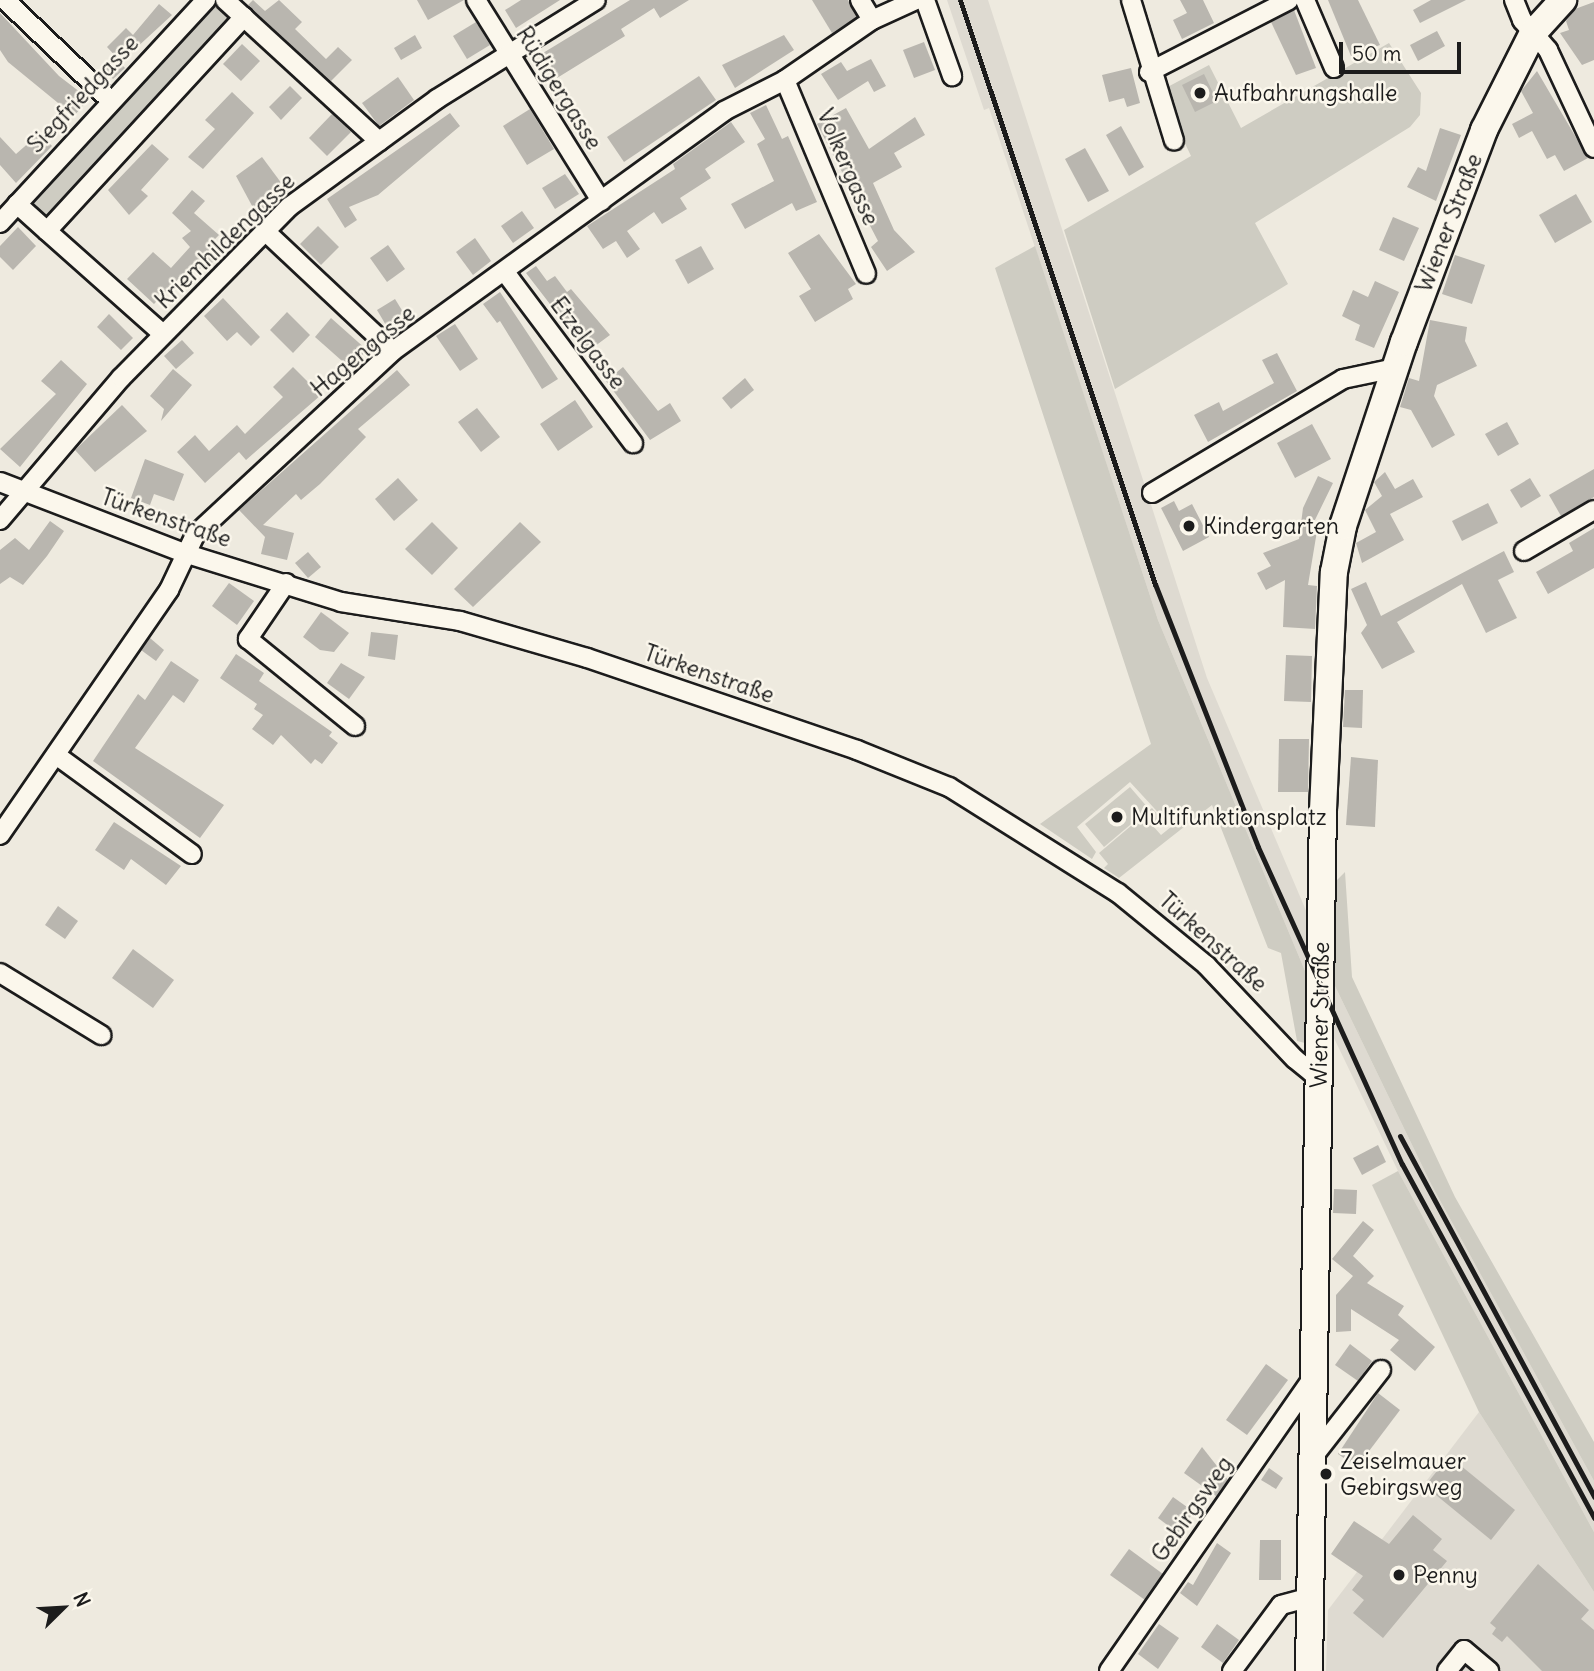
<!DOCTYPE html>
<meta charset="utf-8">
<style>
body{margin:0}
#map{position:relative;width:1594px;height:1671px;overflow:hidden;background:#eeeadf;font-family:Delius,sans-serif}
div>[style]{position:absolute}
.built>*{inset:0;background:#dedad1}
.green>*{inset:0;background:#ceccc2}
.building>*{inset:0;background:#b9b6af}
.roads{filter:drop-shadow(2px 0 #1c1c1c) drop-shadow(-2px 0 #1c1c1c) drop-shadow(0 2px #1c1c1c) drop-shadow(0 -2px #1c1c1c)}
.street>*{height:18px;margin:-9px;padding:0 9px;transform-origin:9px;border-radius:9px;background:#fbf7ec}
.primary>*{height:26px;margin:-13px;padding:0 13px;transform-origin:13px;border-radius:13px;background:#fbf7ec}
.rail>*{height:5px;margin:-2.5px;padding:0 2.5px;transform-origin:2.5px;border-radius:2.5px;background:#1c1c1c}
.dots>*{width:19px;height:19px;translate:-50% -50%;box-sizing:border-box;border:4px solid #fbf7ec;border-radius:50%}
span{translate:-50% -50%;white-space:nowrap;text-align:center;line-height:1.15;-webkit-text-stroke:5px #fbf7ec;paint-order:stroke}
.street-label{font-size:23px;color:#1c1c1c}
.poi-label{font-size:23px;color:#1c1c1c}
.left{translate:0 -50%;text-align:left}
.north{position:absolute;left:28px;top:1573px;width:70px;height:70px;-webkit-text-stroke:5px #fbf7ec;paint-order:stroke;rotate:66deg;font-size:19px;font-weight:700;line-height:28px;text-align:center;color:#1c1c1c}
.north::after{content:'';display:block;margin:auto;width:24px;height:32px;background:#1c1c1c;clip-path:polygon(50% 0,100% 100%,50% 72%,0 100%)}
.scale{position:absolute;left:1339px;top:42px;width:122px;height:32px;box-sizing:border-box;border:4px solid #1c1c1c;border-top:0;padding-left:9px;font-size:21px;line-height:24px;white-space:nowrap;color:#1c1c1c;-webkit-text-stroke:5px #fbf7ec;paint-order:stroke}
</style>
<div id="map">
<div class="built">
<i style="clip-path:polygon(947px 0,988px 0,1207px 678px,1313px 927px,1313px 990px,1158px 620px,989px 108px,984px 110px)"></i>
<i style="clip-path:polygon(1334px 984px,1431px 1184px,1594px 1481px,1594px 1532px,1398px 1171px,1333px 1036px)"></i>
<i style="clip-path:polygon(1479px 1412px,1594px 1592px,1594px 1671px,1326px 1671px,1328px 1610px)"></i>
</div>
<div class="green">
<i style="clip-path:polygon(216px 6px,233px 23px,44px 223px,27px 207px)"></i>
<i style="clip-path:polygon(1389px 43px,1421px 93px,1420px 115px,1410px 127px,1255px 223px,1288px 284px,1115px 389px,1064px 230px,1191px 156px,1160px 91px,1209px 65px,1241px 128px)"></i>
<i style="clip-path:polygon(1035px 246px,1158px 620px,1313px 990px,1309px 1044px,1297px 1041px,1281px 953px,1268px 948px,1212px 805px,1119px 878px,1104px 868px,1108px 864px,1099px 853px,1152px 808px,1161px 819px,1153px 826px,1161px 835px,1181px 819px,1176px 812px,1165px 820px,1130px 782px,1077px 827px,1096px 852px,1092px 859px,1040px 824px,1151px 744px,995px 268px)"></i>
<i style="clip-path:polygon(1130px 787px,1149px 809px,1104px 847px,1085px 824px)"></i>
<i style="clip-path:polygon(1345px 872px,1352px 977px,1455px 1197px,1594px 1442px,1594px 1481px,1431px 1184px,1334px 984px,1336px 881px)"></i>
<i style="clip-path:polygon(1398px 1171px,1594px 1532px,1594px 1592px,1479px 1412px,1372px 1185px)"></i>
</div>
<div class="building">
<i style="clip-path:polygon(253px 0,265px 11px,279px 0,302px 22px,295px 29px,326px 59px,338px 47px,352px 60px,331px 81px,248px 5px)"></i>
<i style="clip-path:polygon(417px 0,464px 0,428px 20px)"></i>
<i style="clip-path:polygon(521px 0,560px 0,516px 28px,505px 10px)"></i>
<i style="clip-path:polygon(630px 0,689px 0,660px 18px,654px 8px,621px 29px,625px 36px,557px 78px,543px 53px)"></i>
<i style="clip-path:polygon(812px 0,848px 0,857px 17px,832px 33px)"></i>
<i style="clip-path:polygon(1180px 0,1203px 0,1214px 23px,1182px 39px,1173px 20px,1187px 13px)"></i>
<i style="clip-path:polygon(1328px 0,1358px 0,1380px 45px,1351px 56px)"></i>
<i style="clip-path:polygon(1431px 0,1466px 0,1420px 23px,1413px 10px)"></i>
<i style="clip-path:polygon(1594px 2px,1594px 60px,1582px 65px,1560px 33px,1569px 30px,1566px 21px,1575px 9px)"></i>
<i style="clip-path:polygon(159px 4px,172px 15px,121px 62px,107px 47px,126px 28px,133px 35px)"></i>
<i style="clip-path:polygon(1294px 10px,1316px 68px,1296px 75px,1271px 22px)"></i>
<i style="clip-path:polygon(0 13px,59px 76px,89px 99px,74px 116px,8px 62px,0 50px)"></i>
<i style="clip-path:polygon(476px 22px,490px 45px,467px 59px,453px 36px)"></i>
<i style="clip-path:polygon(1437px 31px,1445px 46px,1418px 61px,1410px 45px)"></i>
<i style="clip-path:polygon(415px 35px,422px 48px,401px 60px,394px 48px)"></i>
<i style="clip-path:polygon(784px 35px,794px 50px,735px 88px,722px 65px)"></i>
<i style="clip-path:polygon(924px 42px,935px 70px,914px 78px,903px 50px)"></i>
<i style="clip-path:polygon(242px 44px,260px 61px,241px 81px,223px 64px)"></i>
<i style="clip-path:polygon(115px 57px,125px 68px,113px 79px,103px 68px)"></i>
<i style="clip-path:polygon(871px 59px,886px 86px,874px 92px,868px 81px,838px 100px,821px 74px,841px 62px,847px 71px)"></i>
<i style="clip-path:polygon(1131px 68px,1140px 103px,1127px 107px,1124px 98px,1109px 102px,1102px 75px)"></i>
<i style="clip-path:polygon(1537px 71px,1588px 158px,1564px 171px,1555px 155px,1547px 159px,1532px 131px,1519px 138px,1512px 124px,1533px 113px,1521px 91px)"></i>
<i style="clip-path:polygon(1204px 74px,1217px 101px,1195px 112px,1182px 85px)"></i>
<i style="clip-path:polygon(699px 76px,716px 100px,624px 162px,607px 137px)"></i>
<i style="clip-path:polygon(398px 77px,414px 100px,379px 126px,362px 103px)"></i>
<i style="clip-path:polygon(290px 86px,302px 98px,281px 120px,269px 107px)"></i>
<i style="clip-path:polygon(232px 92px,254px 113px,203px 169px,188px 157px,215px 129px,205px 120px)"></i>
<i style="clip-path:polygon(766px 105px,782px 139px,788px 136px,817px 202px,796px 211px,792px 203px,745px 229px,731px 204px,774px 181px,757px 144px,765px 139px,750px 113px)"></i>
<i style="clip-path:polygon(846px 108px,869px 149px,915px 117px,925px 135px,894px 153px,902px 167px,873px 183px,894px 230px,915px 252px,887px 271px,871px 247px,878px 241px,817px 124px)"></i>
<i style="clip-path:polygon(530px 109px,554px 149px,527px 165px,503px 126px)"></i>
<i style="clip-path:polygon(450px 113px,460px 126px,378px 195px,349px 207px,357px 220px,345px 228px,327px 199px)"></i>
<i style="clip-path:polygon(332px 114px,351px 132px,327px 156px,309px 138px)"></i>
<i style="clip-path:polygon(731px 122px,745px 142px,705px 169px,711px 178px,680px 198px,687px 209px,662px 224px,654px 212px,627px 231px,640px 249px,627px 258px,616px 241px,603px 249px,587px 226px,675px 169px,673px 164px)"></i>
<i style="clip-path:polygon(1121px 126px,1144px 167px,1129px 176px,1106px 135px)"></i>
<i style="clip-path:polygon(1440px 128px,1461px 135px,1436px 201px,1407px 187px,1418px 167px,1426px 171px)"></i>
<i style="clip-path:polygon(40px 133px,52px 146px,16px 183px,0 165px,0 137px,16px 154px)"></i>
<i style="clip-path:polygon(152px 144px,169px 159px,141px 190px,148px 196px,129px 215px,108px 190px)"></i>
<i style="clip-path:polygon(1085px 148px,1109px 191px,1088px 202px,1065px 159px)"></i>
<i style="clip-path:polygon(262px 157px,288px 192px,257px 215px,236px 176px)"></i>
<i style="clip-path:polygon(565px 174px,579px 194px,555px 209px,542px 188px)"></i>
<i style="clip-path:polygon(192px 190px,205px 201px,194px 213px,219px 235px,212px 242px,219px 249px,215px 261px,198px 270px,192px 265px,154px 304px,127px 279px,153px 252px,171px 268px,190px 247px,182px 238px,191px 231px,172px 213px)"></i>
<i style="clip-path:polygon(1576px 194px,1592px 222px,1555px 243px,1539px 215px)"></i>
<i style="clip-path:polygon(522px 211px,534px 228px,513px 243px,501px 226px)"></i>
<i style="clip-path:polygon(1393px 217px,1419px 228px,1404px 261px,1379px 250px)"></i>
<i style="clip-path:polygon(318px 226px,339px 247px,321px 265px,300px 244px)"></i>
<i style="clip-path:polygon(18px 227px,36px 246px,13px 270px,0 257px,0 246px)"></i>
<i style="clip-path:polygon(819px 234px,856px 284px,848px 289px,853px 299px,815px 322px,799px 296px,811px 289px,788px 253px)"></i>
<i style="clip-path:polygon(475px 238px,491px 261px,473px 275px,456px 252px)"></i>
<i style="clip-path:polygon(388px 245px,405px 269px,387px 282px,370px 258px)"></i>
<i style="clip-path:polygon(701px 246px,714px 269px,688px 284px,675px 260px)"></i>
<i style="clip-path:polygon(1455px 255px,1485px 265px,1472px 304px,1442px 294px)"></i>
<i style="clip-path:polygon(536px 266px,547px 281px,555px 276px,567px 292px,571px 289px,610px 335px,587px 352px,526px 273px)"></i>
<i style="clip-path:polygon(1375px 281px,1399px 292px,1374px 348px,1355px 340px,1360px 325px,1342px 316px,1353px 290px,1368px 297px)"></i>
<i style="clip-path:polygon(500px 292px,558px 379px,542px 389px,500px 321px,497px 323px,483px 304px)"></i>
<i style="clip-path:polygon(223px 298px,260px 337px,251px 346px,237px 332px,227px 341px,204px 316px)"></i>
<i style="clip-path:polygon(395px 299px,408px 320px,390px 332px,377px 310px)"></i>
<i style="clip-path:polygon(287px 312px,310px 335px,293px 353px,270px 330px)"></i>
<i style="clip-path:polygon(109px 314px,133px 338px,121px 350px,97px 327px)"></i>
<i style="clip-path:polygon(331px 318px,367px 350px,350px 368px,315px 337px)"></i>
<i style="clip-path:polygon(1430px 320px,1467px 327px,1465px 341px,1477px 366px,1437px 385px,1434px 396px,1455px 435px,1432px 448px,1411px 410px,1400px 407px,1409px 378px,1419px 381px)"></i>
<i style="clip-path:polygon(455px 324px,478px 359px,460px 371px,436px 336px)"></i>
<i style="clip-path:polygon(182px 340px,194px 353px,176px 369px,164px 356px)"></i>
<i style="clip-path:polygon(1277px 353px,1297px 391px,1208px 442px,1194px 415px,1219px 402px,1223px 411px,1274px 383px,1262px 360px)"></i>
<i style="clip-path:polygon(61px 360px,87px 384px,20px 467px,0 449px,56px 394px,41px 381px)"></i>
<i style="clip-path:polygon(293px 367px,321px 395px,246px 460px,239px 452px,205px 483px,177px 452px,195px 435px,209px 451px,237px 425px,245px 434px,283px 397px,273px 387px)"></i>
<i style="clip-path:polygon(623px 367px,658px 411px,670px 403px,681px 421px,650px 440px,606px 381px)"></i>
<i style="clip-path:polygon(173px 369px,192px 385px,161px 421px,164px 409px,150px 396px)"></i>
<i style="clip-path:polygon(397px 370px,410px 385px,358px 429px,366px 437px,320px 484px,301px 500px,296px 494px,263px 525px,294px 533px,287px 560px,261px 554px,265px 537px,239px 510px)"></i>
<i style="clip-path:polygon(745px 378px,754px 390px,731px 409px,722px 398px)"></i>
<i style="clip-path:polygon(575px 400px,593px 427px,558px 451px,540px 424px)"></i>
<i style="clip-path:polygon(122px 405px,147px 431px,95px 472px,75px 450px)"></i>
<i style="clip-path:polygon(477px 408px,500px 437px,481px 452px,458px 422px)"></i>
<i style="clip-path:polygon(1507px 422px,1519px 444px,1498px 456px,1485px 434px)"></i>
<i style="clip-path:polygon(1312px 424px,1331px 459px,1295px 478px,1277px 443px)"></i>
<i style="clip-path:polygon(145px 459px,184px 474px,174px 501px,154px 494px,150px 505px,131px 498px)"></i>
<i style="clip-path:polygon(1594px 469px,1594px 497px,1561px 516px,1549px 495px)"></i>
<i style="clip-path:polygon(1385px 472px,1395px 489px,1413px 479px,1423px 497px,1390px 514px,1404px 540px,1362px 563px,1356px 543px,1376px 532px,1365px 510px,1382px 496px,1374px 482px)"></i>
<i style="clip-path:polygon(1318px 476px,1333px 483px,1313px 524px,1318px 525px,1308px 585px,1317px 586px,1315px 629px,1283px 627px,1285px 580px,1266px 590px,1257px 573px,1271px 566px,1263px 553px,1299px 539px,1303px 508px)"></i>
<i style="clip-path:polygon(398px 478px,418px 500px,394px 521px,375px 499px)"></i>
<i style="clip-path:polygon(1530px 478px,1541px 496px,1521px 508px,1510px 490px)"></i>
<i style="clip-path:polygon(1174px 501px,1179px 511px,1192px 504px,1209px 537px,1183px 551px,1161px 508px)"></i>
<i style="clip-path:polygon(1488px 503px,1498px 523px,1462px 541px,1452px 521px)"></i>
<i style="clip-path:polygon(50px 521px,64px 531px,47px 556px,23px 585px,10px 577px,0 584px,0 550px,15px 538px,29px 550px)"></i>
<i style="clip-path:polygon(432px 522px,458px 548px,432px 575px,405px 549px)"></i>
<i style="clip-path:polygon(520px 522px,541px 542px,473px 607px,454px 589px)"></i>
<i style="clip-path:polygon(1594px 528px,1594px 568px,1548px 594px,1536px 572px,1573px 551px,1569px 543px)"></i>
<i style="clip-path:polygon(1504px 551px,1514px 572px,1498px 580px,1517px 618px,1486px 633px,1462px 584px,1397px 622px,1415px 652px,1382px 669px,1361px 633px,1367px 625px,1351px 589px,1366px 582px,1381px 616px)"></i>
<i style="clip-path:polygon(308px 552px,321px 567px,308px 578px,295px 563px)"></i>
<i style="clip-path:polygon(229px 583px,254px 601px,237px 625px,212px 606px)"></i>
<i style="clip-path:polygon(321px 612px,349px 633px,334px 652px,320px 650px,303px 637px)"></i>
<i style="clip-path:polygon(371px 632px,398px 635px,395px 660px,368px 656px)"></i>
<i style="clip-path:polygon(150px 638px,164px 650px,156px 661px,141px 650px)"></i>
<i style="clip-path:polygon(236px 654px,264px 673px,259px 681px,332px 732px,329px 736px,338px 743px,322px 764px,315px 759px,311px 764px,281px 735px,273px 745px,252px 729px,263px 715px,254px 709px,257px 704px,220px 678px)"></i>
<i style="clip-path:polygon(1286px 655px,1312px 656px,1311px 702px,1284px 701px)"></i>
<i style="clip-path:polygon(171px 661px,199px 680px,184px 703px,173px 695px,135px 748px,224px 805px,200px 838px,93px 761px,138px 694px,145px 700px)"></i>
<i style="clip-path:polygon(341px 663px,365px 677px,349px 699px,327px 683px)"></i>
<i style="clip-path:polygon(1345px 690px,1363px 690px,1362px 728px,1343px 727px)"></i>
<i style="clip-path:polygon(1279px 739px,1309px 739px,1308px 792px,1278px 792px)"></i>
<i style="clip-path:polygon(1351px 757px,1378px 760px,1375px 827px,1346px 825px)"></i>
<i style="clip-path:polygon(114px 822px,181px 866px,166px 885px,131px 859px,124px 870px,95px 850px)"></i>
<i style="clip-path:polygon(58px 906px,78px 921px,65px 939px,45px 925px)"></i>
<i style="clip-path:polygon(133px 949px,174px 980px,153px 1008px,112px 978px)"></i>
<i style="clip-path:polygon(1378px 1145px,1386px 1162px,1362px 1175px,1353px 1158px)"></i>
<i style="clip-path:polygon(1334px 1189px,1357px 1190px,1356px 1214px,1333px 1213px)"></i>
<i style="clip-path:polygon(1363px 1221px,1374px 1230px,1353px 1256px,1374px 1276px,1367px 1283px,1404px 1306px,1398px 1315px,1435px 1347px,1415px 1371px,1390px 1350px,1399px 1340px,1351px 1309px,1351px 1331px,1336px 1332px,1336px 1295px,1353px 1276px,1332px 1259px)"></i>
<i style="clip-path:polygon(1350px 1344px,1372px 1361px,1358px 1381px,1335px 1365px)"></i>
<i style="clip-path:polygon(1266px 1364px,1288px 1380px,1247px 1435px,1226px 1420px)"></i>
<i style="clip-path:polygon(1378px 1393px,1400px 1410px,1357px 1467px,1338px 1454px)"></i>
<i style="clip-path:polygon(1202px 1447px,1228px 1480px,1216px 1496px,1184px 1473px)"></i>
<i style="clip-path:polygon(1449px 1456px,1515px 1510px,1491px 1540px,1425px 1486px)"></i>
<i style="clip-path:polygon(1269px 1468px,1283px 1478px,1276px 1489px,1261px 1480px)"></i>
<i style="clip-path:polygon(1173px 1497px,1194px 1512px,1178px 1533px,1158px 1518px)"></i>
<i style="clip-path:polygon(1413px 1515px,1442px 1539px,1433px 1550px,1447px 1561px,1383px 1638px,1353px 1613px,1364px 1600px,1352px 1590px,1363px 1576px,1331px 1554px,1354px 1521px,1389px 1544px)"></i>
<i style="clip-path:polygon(1260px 1540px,1281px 1540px,1281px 1580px,1259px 1580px)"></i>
<i style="clip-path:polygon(1217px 1543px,1231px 1553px,1197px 1606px,1180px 1593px,1188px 1582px,1193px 1585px)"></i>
<i style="clip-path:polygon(1129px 1549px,1163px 1574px,1145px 1600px,1110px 1575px)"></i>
<i style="clip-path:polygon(1538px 1564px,1589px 1610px,1581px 1619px,1594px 1630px,1594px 1671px,1542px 1671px,1507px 1636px,1502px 1642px,1492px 1634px,1496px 1628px,1490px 1623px)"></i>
<i style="clip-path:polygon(1159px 1624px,1179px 1638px,1158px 1669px,1138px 1654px)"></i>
<i style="clip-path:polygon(1217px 1624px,1239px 1640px,1223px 1663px,1201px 1647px)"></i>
</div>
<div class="roads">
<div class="street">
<i style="left:5px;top:0;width:144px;rotate:43.6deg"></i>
<i style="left:225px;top:0;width:209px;rotate:42.5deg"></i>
<i style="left:476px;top:0;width:237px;rotate:58.1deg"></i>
<i style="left:860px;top:0;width:23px;rotate:59deg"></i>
<i style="left:925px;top:0;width:81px;rotate:70.4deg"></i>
<i style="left:1131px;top:0;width:147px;rotate:73deg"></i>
<i style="left:1305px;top:0;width:74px;rotate:66.9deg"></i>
<i style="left:1514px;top:0;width:22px;rotate:68deg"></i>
<i style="left:1522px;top:20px;width:40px;rotate:49deg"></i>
<i style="left:1548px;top:50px;width:108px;rotate:64.9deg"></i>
<i style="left:1149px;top:72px;width:157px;rotate:-27.2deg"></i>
<i style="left:785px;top:80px;width:210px;rotate:67.3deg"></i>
<i style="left:17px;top:204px;width:40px;rotate:42deg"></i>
<i style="left:47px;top:231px;width:291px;rotate:-47.4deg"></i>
<i style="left:0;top:223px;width:304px;rotate:-47.3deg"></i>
<i style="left:47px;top:231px;width:155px;rotate:41.6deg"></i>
<i style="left:265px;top:231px;width:175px;rotate:43.2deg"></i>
<i style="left:505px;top:272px;width:214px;rotate:53.2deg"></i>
<i style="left:0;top:482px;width:197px;rotate:21.1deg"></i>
<i style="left:184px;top:553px;width:164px;rotate:17.3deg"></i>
<i style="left:341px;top:602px;width:121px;rotate:9.1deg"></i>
<i style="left:460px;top:621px;width:132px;rotate:16.2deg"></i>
<i style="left:587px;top:658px;width:285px;rotate:18.8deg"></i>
<i style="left:857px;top:750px;width:99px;rotate:21.9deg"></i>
<i style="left:949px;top:787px;width:199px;rotate:32.1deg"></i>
<i style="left:1118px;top:893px;width:114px;rotate:39.3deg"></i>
<i style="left:1206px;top:965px;width:129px;rotate:46.6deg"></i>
<i style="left:1295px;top:1059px;width:21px;rotate:39deg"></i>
<i style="left:1311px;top:1072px;width:9px;rotate:-6deg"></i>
<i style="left:1152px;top:493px;width:222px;rotate:-30.8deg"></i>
<i style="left:1343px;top:379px;width:53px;rotate:-11.9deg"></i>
<i style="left:0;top:520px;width:187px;rotate:-49.6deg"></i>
<i style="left:121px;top:378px;width:240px;rotate:-45.5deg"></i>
<i style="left:289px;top:207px;width:183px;rotate:-36.1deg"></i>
<i style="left:437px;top:99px;width:187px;rotate:-31.9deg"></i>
<i style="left:1524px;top:551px;width:81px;rotate:-30.4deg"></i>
<i style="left:286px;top:583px;width:68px;rotate:124.2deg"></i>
<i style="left:248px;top:639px;width:138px;rotate:39.1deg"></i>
<i style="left:56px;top:755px;width:168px;rotate:36.1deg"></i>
<i style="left:0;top:835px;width:298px;rotate:-55.4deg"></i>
<i style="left:169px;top:590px;width:61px;rotate:-64.7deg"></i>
<i style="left:195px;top:535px;width:270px;rotate:-42.9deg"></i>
<i style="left:393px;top:351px;width:409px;rotate:-35.9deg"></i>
<i style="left:724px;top:111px;width:68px;rotate:-26.9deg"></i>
<i style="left:785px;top:80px;width:106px;rotate:-34.6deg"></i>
<i style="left:872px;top:20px;width:48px;rotate:-24.4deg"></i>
<i style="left:0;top:973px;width:119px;rotate:31.5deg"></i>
<i style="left:1312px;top:1458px;width:112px;rotate:-51.9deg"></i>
<i style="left:1109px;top:1671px;width:359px;rotate:-55.2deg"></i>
<i style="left:1232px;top:1671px;width:82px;rotate:-53.4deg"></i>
<i style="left:1281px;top:1605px;width:30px;rotate:-15deg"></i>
<i style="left:1447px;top:1671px;width:27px;rotate:-51deg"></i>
<i style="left:1464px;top:1650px;width:33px;rotate:40deg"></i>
</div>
<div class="primary">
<i style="left:1309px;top:1671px;width:861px;rotate:-89.07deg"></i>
<i style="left:1323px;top:810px;width:238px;rotate:-87.4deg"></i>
<i style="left:1334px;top:572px;width:47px;rotate:-78.9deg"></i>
<i style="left:1343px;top:526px;width:194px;rotate:-71.7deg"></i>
<i style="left:1404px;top:342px;width:227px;rotate:-69.3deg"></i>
<i style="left:1484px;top:130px;width:109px;rotate:-63.2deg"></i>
<i style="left:1533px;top:33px;width:45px;rotate:-47.7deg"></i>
</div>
</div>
<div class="rail">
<i style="left:960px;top:0;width:616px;rotate:71.54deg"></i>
<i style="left:1155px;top:584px;width:282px;rotate:68.6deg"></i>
<i style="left:1258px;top:847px;width:348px;rotate:65.6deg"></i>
<i style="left:1402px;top:1164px;width:403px;rotate:61.5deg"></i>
<i style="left:1400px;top:1136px;width:410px;rotate:61.7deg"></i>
</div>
<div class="dots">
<i style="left:1200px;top:93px;background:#1c1c1c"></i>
<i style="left:1189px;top:526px;background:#1c1c1c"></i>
<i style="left:1117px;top:817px;background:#1c1c1c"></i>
<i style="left:1326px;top:1474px;background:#1c1c1c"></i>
<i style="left:1399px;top:1575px;background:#1c1c1c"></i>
</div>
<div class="street-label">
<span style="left:559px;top:88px;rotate:58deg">Rüdigergasse</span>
<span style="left:83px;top:94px;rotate:-47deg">Siegfriedgasse</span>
<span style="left:848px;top:167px;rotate:67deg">Volkergasse</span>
<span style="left:1449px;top:223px;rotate:-69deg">Wiener Straße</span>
<span style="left:225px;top:241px;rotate:-44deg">Kriemhildengasse</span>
<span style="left:588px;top:343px;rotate:53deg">Etzelgasse</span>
<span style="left:363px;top:351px;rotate:-40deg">Hagengasse</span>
<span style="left:166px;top:518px;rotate:19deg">Türkenstraße</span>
<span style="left:709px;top:674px;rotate:19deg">Türkenstraße</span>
<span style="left:1213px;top:942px;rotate:42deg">Türkenstraße</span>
<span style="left:1320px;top:1015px;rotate:-89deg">Wiener Straße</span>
<span style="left:1192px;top:1509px;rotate:-55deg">Gebirgsweg</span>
</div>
<div class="poi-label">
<span class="left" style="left:1214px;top:93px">Aufbahrungshalle</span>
<span class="left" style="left:1203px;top:526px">Kindergarten</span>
<span class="left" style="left:1131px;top:817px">Multifunktionsplatz</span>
<span class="left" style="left:1340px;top:1474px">Zeiselmauer<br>Gebirgsweg</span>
<span class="left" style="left:1413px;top:1575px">Penny</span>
</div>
<div class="north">N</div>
<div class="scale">50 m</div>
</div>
